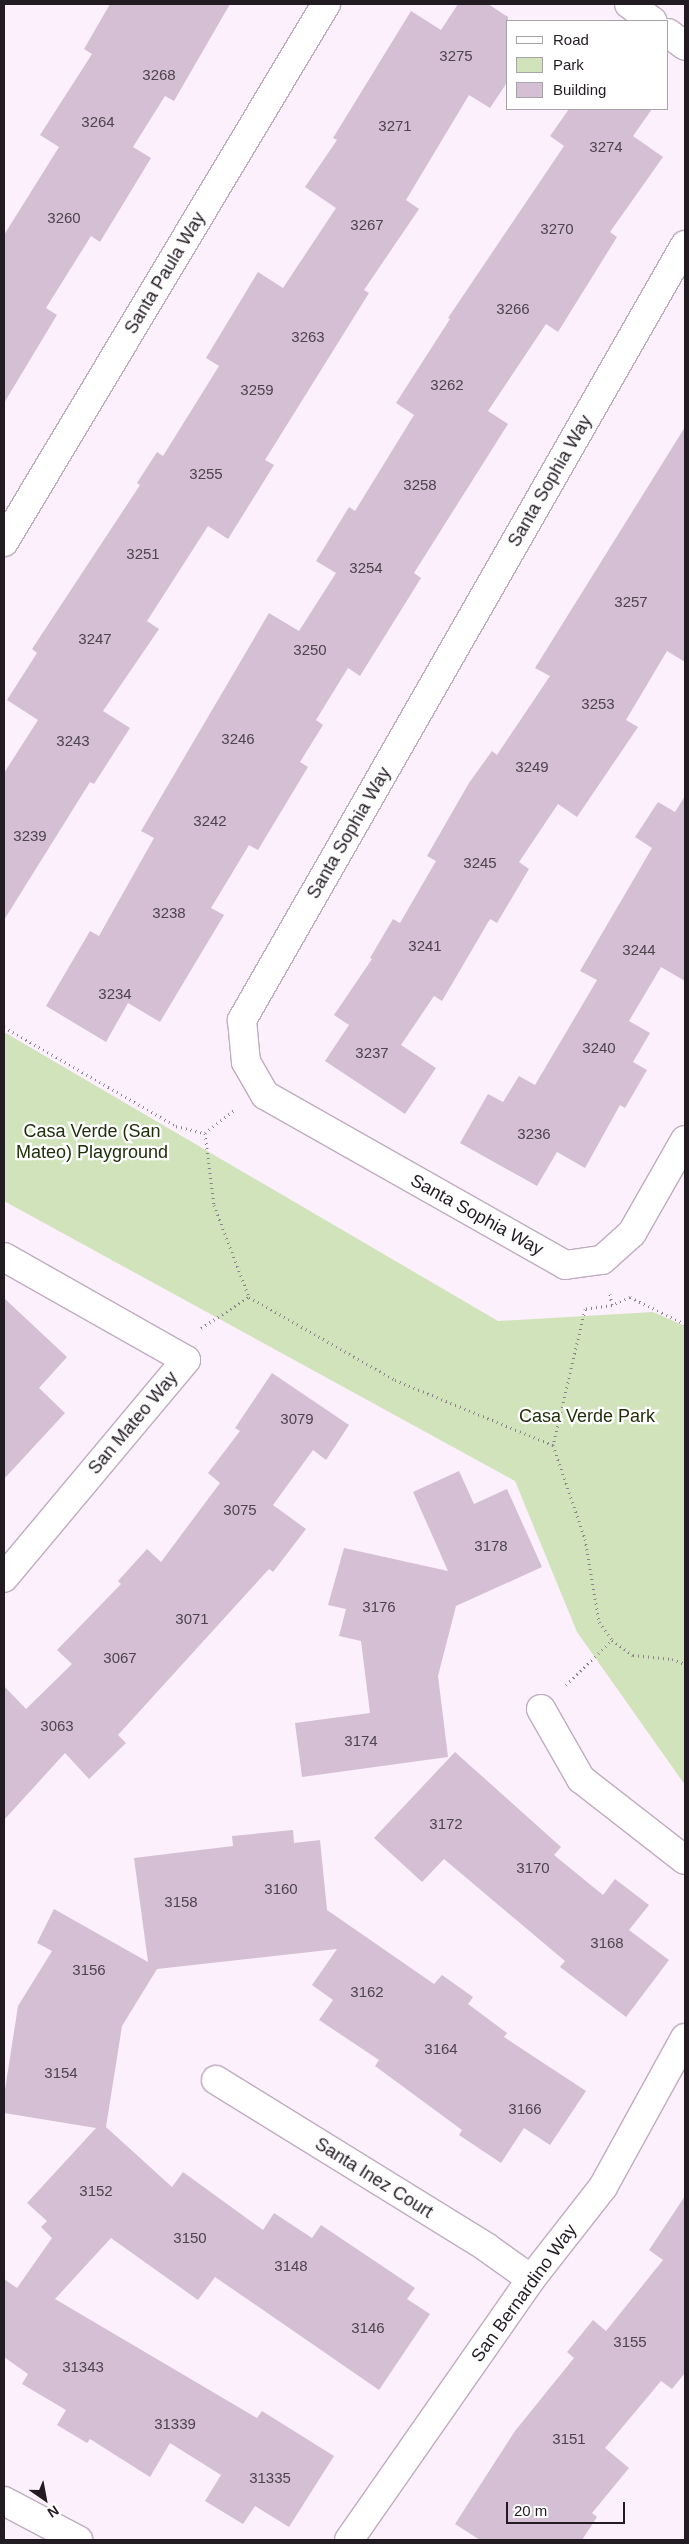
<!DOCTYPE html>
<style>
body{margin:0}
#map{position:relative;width:689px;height:2544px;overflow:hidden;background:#fdf0fd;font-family:Arial,sans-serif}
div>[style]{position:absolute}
.green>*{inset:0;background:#d1e3bb}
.building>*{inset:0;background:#d4bfd4}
.path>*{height:3px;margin-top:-1.5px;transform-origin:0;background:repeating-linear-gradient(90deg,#8c828c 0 1px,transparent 0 5px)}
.roads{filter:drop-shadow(1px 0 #c0acc0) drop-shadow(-1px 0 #c0acc0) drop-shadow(0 1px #c0acc0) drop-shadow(0 -1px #c0acc0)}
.minor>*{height:28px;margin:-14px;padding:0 14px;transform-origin:14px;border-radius:14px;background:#fff}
.tertiary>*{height:28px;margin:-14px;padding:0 14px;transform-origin:14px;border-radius:14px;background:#fff}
span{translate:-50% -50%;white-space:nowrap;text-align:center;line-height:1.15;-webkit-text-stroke:4.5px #fff;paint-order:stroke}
.number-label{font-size:15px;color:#4e444e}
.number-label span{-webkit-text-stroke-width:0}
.street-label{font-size:18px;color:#221b22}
.park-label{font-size:18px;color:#212f0a}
.frame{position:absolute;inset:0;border:5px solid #221b22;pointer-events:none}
.legend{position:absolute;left:506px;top:20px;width:162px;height:90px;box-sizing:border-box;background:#fff;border:1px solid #a7a4a7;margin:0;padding:6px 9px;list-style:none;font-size:15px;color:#221b22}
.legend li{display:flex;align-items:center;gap:10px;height:25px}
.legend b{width:25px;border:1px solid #a7a4a7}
.north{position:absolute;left:20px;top:2474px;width:50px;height:50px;-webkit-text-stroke:4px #fff;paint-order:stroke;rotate:147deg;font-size:14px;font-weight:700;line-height:20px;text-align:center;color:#221b22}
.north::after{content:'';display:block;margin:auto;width:18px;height:22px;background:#221b22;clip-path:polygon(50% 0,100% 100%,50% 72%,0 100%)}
.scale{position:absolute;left:506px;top:2502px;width:119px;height:22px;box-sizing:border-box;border:2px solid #221b22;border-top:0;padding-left:6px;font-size:15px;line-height:18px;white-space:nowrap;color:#221b22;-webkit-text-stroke:4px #fff;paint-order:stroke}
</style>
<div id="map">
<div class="green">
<i style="clip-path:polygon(4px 1032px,498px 1321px,653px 1312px,685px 1326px,685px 1785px,577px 1632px,515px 1481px,4px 1201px)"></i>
</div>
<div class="building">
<i style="clip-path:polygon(110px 4px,230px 4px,174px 101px,165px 96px,133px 147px,151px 158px,100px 242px,91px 236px,46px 308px,57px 315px,4px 403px,4px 235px,59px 147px,40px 135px,92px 54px,84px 49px)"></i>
<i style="clip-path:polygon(458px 4px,488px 4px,508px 17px,508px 81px,490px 108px,469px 95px,406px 200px,419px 209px,364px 290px,369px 293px,265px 460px,274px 465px,228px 539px,208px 526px,147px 621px,159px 629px,103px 711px,130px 728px,94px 784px,90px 782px,4px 920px,4px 773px,38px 720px,7px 700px,37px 653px,32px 649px,140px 485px,137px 483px,157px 452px,163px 456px,219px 366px,206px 358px,258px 272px,283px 288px,336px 208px,305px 187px,337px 140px,333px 138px,411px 11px,441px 30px)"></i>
<i style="clip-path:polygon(569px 109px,652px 109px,633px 136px,663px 157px,610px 232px,617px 237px,558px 332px,546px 324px,488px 411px,508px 424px,414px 573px,421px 578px,360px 676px,348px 668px,316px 720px,323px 725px,300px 762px,308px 767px,258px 850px,249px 845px,211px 908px,224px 915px,160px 1022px,128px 1003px,106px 1042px,46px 1006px,90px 931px,99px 936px,154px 838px,141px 831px,269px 613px,299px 631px,336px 573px,316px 561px,349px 507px,355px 511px,414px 415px,396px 403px,450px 319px,448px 318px,564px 146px,550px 136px)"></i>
<i style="clip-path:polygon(685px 427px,685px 662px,667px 651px,626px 720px,638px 727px,577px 817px,558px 804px,519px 862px,529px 869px,497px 923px,490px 919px,442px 1001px,434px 996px,401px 1045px,436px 1068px,405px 1114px,325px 1061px,349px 1025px,334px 1015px,372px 959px,370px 958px,393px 919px,400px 923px,436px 861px,427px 856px,469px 783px,492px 751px,497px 755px,550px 676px,535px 668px)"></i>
<i style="clip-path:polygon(685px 796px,685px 981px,661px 967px,629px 1021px,650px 1033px,633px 1062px,647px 1070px,625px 1108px,620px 1105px,585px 1168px,557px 1152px,537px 1186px,460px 1143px,488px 1094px,503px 1102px,519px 1076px,535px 1085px,597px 980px,580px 971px,652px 848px,635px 837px,658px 802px,675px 812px)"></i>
<i style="clip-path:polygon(4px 1298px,67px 1357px,39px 1388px,65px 1413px,4px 1479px)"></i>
<i style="clip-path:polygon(272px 1373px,349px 1425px,326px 1460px,313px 1450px,273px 1505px,306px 1529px,273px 1572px,269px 1569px,118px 1735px,126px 1743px,89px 1779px,65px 1753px,4px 1820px,4px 1686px,26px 1709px,72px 1664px,57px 1650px,121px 1584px,118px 1581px,147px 1549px,161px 1562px,220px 1483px,208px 1473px,240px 1431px,235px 1428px)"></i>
<i style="clip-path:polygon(459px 1471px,474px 1504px,507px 1489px,542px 1567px,456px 1606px,438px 1676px,448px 1757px,302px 1777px,295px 1723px,370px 1713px,361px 1641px,339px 1636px,346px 1609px,328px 1605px,344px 1548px,448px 1571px,413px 1492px)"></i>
<i style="clip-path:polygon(455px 1752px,561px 1847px,554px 1855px,603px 1895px,615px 1879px,649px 1905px,629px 1930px,669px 1960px,626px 2017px,560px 1967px,565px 1961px,444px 1859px,422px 1882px,374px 1838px)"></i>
<i style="clip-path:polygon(293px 1830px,294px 1843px,320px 1840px,327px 1910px,434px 1984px,442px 1975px,473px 1997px,468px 2004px,507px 2033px,504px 2037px,586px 2091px,550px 2145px,524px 2128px,501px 2163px,459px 2135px,462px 2130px,375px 2066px,379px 2060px,319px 2020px,333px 2000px,312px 1985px,337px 1949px,157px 1969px,122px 2026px,106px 2127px,172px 2187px,183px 2172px,263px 2230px,274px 2213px,312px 2238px,321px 2225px,415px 2288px,407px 2299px,430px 2314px,379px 2390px,215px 2277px,198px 2300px,111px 2238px,55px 2299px,257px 2418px,262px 2411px,334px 2456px,289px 2527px,255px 2506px,243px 2524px,205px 2501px,221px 2475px,170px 2443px,150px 2477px,90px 2439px,87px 2443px,57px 2425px,66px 2410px,22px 2384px,28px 2374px,4px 2357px,4px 2279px,17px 2288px,52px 2238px,41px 2227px,47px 2221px,27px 2203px,96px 2128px,4px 2113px,4px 2096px,18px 2006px,52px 1951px,37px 1943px,54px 1909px,148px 1962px,134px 1858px,233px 1846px,232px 1836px)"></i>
<i style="clip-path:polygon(685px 2196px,685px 2373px,672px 2389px,661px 2381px,605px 2448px,629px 2468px,592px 2513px,597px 2517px,582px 2540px,480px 2540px,455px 2524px,515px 2431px,574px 2358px,567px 2352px,593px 2320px,606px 2331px,663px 2260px,649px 2250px)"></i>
</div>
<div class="path">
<i style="left:4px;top:1027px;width:198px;rotate:29.9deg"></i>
<i style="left:176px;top:1126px;width:30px;rotate:14deg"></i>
<i style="left:205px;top:1133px;width:73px;rotate:82.9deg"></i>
<i style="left:214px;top:1205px;width:98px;rotate:69.2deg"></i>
<i style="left:205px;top:1133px;width:37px;rotate:-38deg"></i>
<i style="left:610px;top:1294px;width:11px;rotate:80deg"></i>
<i style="left:685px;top:1324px;width:61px;rotate:-153.9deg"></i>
<i style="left:630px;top:1297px;width:20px;rotate:156deg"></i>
<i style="left:612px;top:1305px;width:27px;rotate:172deg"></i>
<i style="left:585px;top:1309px;width:140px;rotate:103.2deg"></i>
<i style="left:553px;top:1445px;width:99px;rotate:71.2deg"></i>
<i style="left:585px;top:1539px;width:84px;rotate:80.4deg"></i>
<i style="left:599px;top:1622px;width:22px;rotate:54deg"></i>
<i style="left:612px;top:1640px;width:26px;rotate:36deg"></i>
<i style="left:633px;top:1655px;width:39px;rotate:6deg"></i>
<i style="left:672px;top:1659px;width:14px;rotate:21deg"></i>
<i style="left:201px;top:1328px;width:57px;rotate:-32.9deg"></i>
<i style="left:249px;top:1297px;width:168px;rotate:29.6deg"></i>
<i style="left:395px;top:1380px;width:171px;rotate:22.4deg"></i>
<i style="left:566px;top:1685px;width:64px;rotate:-44.4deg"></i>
</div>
<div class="roads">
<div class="minor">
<i style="left:685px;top:245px;width:893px;rotate:119.75deg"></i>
<i style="left:242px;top:1020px;width:42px;rotate:84.6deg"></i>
<i style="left:246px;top:1062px;width:38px;rotate:60deg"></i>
<i style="left:265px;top:1095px;width:345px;rotate:29.5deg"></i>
<i style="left:565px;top:1265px;width:37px;rotate:-8deg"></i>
<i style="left:602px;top:1260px;width:40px;rotate:-42deg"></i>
<i style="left:632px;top:1233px;width:107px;rotate:-60.3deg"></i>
<i style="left:4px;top:542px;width:627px;rotate:-59.1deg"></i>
<i style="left:4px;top:1257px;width:209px;rotate:29.5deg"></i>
<i style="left:186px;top:1360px;width:284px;rotate:129.9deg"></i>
<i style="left:541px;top:1709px;width:81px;rotate:60.3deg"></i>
<i style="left:581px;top:1779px;width:132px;rotate:37.9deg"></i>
<i style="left:216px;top:2080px;width:317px;rotate:31.7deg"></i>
<i style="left:486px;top:2247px;width:55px;rotate:35.4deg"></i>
<i style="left:4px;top:2501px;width:84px;rotate:27.8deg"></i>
<i style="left:349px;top:2540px;width:318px;rotate:-55.1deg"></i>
<i style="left:531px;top:2279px;width:117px;rotate:-52deg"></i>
<i style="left:603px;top:2187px;width:170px;rotate:-61.2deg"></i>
</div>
<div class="tertiary">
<i style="left:629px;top:4px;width:29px;rotate:36deg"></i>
<i style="left:668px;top:33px;width:21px;rotate:37deg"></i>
</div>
</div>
<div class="number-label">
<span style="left:456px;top:56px">3275</span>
<span style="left:159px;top:75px">3268</span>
<span style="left:98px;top:122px">3264</span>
<span style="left:395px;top:126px">3271</span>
<span style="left:606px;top:147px">3274</span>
<span style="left:64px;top:218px">3260</span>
<span style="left:367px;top:225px">3267</span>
<span style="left:557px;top:229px">3270</span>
<span style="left:513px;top:309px">3266</span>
<span style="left:308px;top:337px">3263</span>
<span style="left:447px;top:385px">3262</span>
<span style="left:257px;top:390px">3259</span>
<span style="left:206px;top:474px">3255</span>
<span style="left:420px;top:485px">3258</span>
<span style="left:143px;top:554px">3251</span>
<span style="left:366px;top:568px">3254</span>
<span style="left:631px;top:602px">3257</span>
<span style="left:95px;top:639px">3247</span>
<span style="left:310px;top:650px">3250</span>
<span style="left:598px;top:704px">3253</span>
<span style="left:238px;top:739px">3246</span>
<span style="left:73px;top:741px">3243</span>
<span style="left:532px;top:767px">3249</span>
<span style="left:210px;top:821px">3242</span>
<span style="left:30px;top:836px">3239</span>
<span style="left:480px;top:863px">3245</span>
<span style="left:169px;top:913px">3238</span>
<span style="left:425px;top:946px">3241</span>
<span style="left:639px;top:950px">3244</span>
<span style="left:115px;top:994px">3234</span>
<span style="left:599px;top:1048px">3240</span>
<span style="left:372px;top:1053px">3237</span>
<span style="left:534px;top:1134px">3236</span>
<span style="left:297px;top:1419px">3079</span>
<span style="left:240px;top:1510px">3075</span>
<span style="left:491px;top:1546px">3178</span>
<span style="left:379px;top:1607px">3176</span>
<span style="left:192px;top:1619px">3071</span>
<span style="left:120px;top:1658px">3067</span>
<span style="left:57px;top:1726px">3063</span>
<span style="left:361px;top:1741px">3174</span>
<span style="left:446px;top:1824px">3172</span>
<span style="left:533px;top:1868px">3170</span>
<span style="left:281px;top:1889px">3160</span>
<span style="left:181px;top:1902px">3158</span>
<span style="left:607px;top:1943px">3168</span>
<span style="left:89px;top:1970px">3156</span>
<span style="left:367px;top:1992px">3162</span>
<span style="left:441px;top:2049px">3164</span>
<span style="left:61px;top:2073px">3154</span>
<span style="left:525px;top:2109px">3166</span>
<span style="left:96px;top:2191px">3152</span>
<span style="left:190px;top:2238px">3150</span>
<span style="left:291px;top:2266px">3148</span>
<span style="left:368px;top:2328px">3146</span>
<span style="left:630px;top:2342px">3155</span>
<span style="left:83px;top:2367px">31343</span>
<span style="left:175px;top:2424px">31339</span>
<span style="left:569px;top:2439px">3151</span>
<span style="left:270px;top:2478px">31335</span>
</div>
<div class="street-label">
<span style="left:165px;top:273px;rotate:-59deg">Santa Paula Way</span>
<span style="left:550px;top:481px;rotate:-60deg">Santa Sophia Way</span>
<span style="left:349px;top:833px;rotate:-60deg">Santa Sophia Way</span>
<span style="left:477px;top:1215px;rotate:29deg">Santa Sophia Way</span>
<span style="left:133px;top:1423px;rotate:-50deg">San Mateo Way</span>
<span style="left:374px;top:2178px;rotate:32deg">Santa Inez Court</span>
<span style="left:524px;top:2293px;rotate:-54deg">San Bernardino Way</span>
</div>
<div class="park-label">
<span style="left:92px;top:1142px">Casa Verde (San<br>Mateo) Playground</span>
<span style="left:587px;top:1416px">Casa Verde Park</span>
</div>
<div class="frame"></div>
<ul class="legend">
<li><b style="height:6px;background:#fff"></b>Road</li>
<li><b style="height:14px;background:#d1e3bb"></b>Park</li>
<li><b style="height:14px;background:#d4bfd4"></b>Building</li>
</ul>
<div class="north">N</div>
<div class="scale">20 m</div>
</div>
